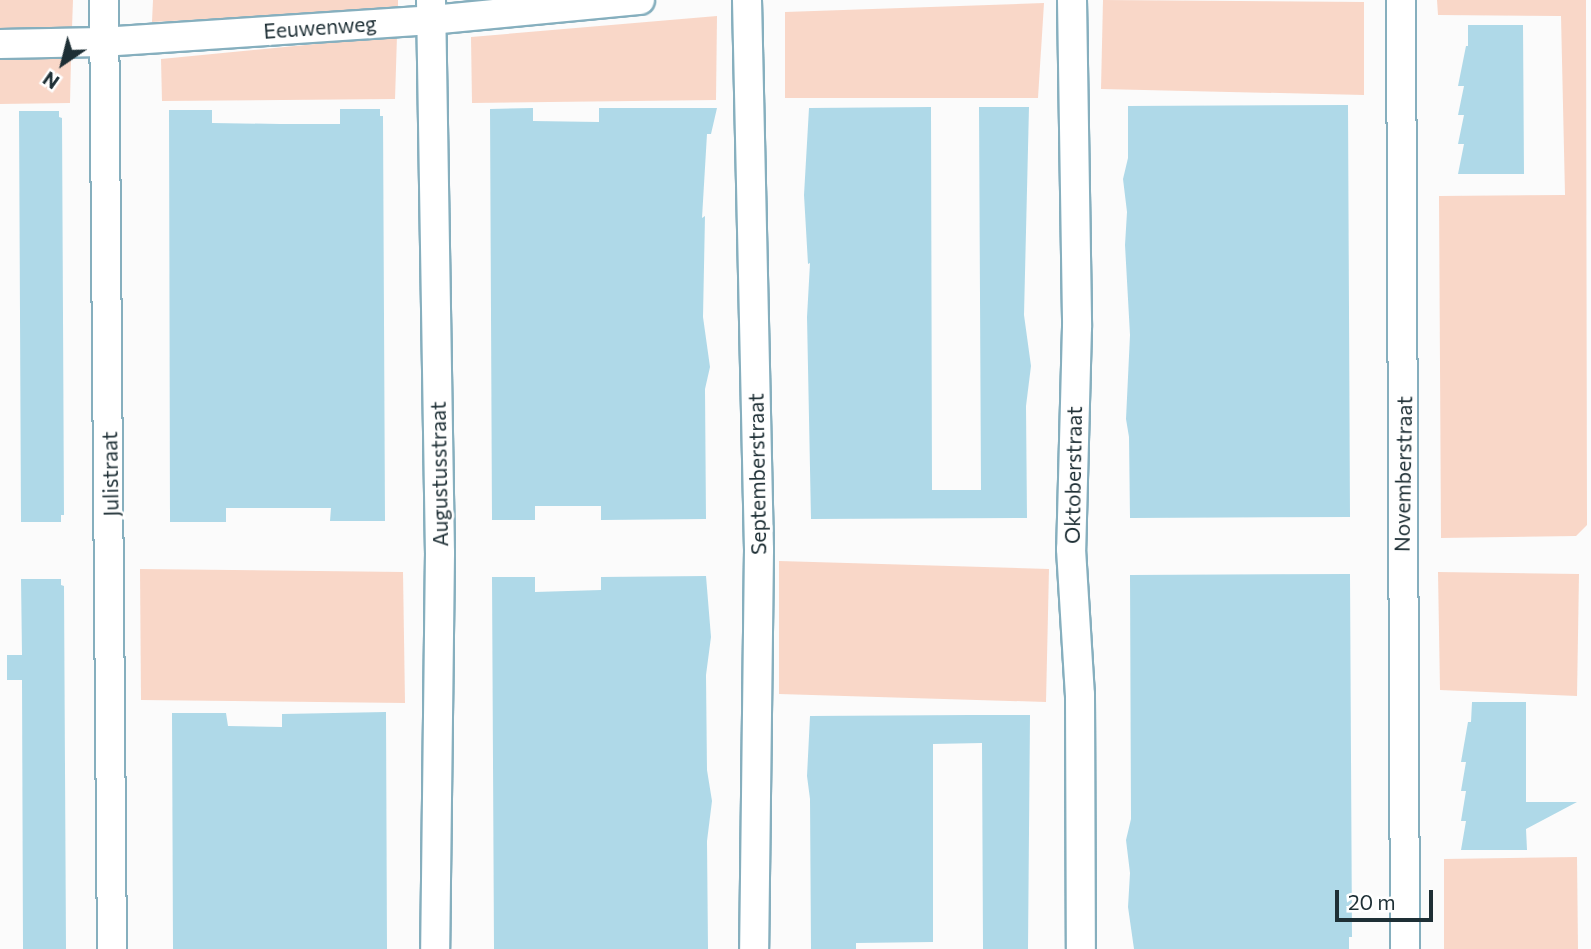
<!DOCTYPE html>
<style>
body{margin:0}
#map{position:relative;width:1591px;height:949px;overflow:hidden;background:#fbfbfb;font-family:Commissioner,sans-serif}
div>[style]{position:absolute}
.green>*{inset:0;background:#f9d7c8}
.building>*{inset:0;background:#afd9e8}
.roads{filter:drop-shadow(2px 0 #86afbe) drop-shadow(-2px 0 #86afbe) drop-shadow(0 2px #86afbe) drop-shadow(0 -2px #86afbe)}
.minor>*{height:28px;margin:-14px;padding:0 14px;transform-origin:14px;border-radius:14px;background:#fff}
span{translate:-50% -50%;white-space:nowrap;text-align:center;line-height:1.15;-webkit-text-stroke:5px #fff;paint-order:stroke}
.street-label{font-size:21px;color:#1e2f35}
.north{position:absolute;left:28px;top:28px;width:70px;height:70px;-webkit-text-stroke:5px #fff;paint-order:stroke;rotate:215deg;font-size:19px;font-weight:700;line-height:28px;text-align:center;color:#1e2f35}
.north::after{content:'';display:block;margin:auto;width:24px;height:32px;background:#1e2f35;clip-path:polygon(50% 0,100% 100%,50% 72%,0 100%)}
.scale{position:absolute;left:1335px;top:890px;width:98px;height:32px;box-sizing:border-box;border:4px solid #1e2f35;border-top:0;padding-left:9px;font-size:21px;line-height:24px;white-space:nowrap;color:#1e2f35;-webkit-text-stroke:5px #fff;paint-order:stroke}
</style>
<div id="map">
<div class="green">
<i style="clip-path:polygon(0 0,73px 0,72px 28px,0 28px)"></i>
<i style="clip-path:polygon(153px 0,398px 0,398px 9px,152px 22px)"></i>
<i style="clip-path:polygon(1103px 0,1364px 2px,1364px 95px,1101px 89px)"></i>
<i style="clip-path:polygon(1437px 0,1586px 0,1587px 525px,1576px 536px,1441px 538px,1439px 196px,1565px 195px,1561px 16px,1438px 15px)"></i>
<i style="clip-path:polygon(1044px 3px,1038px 98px,785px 98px,785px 12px)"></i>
<i style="clip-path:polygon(717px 16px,716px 100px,472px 103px,471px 37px)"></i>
<i style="clip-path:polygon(397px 36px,395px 99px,162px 101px,161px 59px)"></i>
<i style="clip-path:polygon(0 59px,71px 59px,70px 103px,0 104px)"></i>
<i style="clip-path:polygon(779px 561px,1049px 569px,1046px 702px,779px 694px)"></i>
<i style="clip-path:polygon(140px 569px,403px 572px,405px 703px,141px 700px)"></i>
<i style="clip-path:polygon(1438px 572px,1579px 574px,1577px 696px,1440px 690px)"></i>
<i style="clip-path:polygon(1577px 857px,1578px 949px,1444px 949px,1444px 859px)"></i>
</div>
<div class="building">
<i style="clip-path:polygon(1468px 25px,1523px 25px,1524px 174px,1458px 174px,1464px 144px,1458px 144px,1464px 115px,1458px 115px,1464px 86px,1458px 86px,1466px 46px,1468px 46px)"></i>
<i style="clip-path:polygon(1348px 105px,1350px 517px,1130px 518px,1129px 437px,1126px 419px,1130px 335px,1125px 245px,1127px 212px,1123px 179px,1128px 158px,1128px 106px)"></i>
<i style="clip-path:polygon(931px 107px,932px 490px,981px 490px,979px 107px,1029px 107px,1024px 315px,1031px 366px,1026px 406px,1027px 518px,811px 519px,807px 317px,810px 263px,808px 264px,804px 195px,809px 108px)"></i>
<i style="clip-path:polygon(533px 108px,533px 121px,599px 122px,599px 108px,717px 108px,711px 134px,707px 134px,702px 218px,705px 216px,703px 317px,710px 367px,705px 389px,706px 519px,601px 520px,601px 506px,535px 506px,535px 520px,492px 520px,490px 109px)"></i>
<i style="clip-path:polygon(340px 109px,380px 109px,380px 116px,383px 116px,385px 521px,330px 521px,331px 508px,226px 508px,226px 522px,170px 522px,169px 110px,212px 110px,212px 123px,280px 124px,340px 124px)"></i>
<i style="clip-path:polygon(19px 111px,59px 111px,59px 117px,62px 118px,64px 515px,61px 515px,61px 522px,21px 522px)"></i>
<i style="clip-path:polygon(1350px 574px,1352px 937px,1349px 937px,1349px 949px,1134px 949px,1128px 907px,1130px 873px,1126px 840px,1131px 819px,1130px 575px)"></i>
<i style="clip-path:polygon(706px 576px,711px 637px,706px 675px,707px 770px,712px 801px,707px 841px,708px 949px,494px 949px,492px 577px,535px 577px,535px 592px,601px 590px,601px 577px)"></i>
<i style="clip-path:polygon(21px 579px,61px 579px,61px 585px,64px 586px,66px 949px,23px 949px,22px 680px,7px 680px,7px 655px,22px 655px)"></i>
<i style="clip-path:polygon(1472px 702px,1526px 702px,1526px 802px,1577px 802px,1526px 829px,1527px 850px,1461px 850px,1466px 821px,1461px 821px,1466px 791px,1461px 791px,1466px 762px,1461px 762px,1468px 722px,1471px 722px)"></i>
<i style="clip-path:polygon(386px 712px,387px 949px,173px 949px,172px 713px,226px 713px,228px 726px,282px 727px,282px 714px)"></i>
<i style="clip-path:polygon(970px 715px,1030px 715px,1028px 949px,983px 949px,982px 743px,933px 744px,933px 942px,856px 943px,856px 949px,811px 949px,810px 799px,807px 776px,810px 716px)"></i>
</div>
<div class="roads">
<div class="minor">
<i style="left:104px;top:0;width:949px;rotate:89.52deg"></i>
<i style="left:431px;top:0;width:553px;rotate:89.07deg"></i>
<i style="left:440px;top:553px;width:396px;rotate:90.7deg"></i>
<i style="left:747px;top:0;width:550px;rotate:88.75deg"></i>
<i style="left:759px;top:550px;width:399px;rotate:90.7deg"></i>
<i style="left:1072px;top:0;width:327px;rotate:89.1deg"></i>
<i style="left:1077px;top:327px;width:222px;rotate:91.5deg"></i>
<i style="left:1071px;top:549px;width:146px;rotate:86.5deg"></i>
<i style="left:1080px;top:695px;width:254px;rotate:89.8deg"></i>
<i style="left:1401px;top:0;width:949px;rotate:89.76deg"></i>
<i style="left:0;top:44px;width:102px;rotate:-1.1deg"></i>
<i style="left:102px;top:42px;width:330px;rotate:-3.8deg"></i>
<i style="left:431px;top:20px;width:210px;rotate:-5.5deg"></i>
</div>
</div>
<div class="street-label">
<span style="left:320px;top:27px;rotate:-4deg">Eeuwenweg</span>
<span style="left:110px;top:474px;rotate:-91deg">Julistraat</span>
<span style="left:439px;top:474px;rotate:-91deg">Augustusstraat</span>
<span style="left:757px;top:474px;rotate:-91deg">Septemberstraat</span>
<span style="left:1403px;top:474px;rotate:-89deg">Novemberstraat</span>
<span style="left:1073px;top:475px;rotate:-89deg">Oktoberstraat</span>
</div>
<div class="north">N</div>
<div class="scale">20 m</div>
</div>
